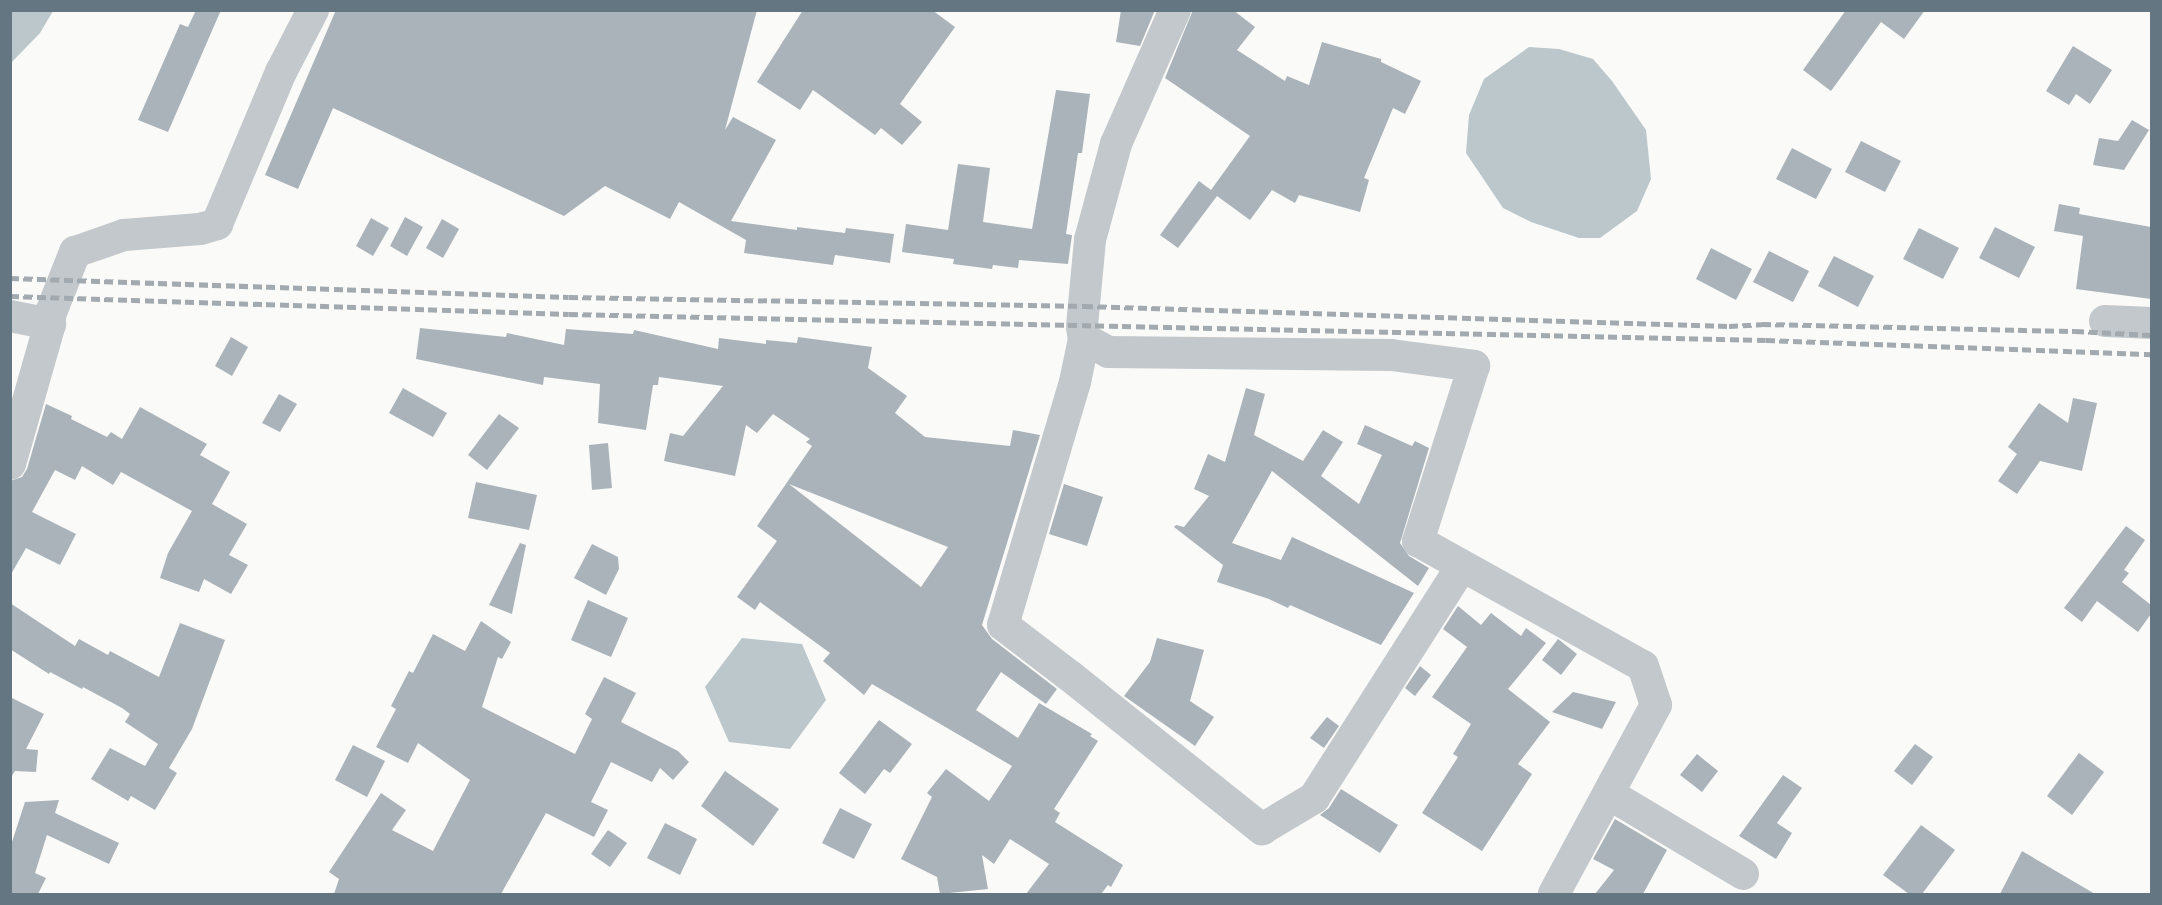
<!DOCTYPE html>
<style>
body{margin:0}
#map{position:relative;width:2162px;height:905px;overflow:hidden;background:#fafaf8;font-family:"Archivo Narrow",sans-serif}
div>[style]{position:absolute}
.water>*{inset:0;background:#bbc7cb}
.building>*{inset:0;background:#aab3b9}
.minor>*{height:32px;margin:-16px;padding:0 16px;transform-origin:16px;border-radius:16px;background:#c3c8cc}
.rail>*{height:4.5px;margin-top:-2.25px;transform-origin:0;background:repeating-linear-gradient(90deg,#a2aab0 0 9px,transparent 0 13.5px)}
span{translate:-50% -50%;white-space:nowrap;text-align:center;line-height:1.15;-webkit-text-stroke:6px #fff;paint-order:stroke}
.frame{position:absolute;inset:0;border:12px solid #657683;pointer-events:none}
</style>
<div id="map">
<div class="water">
<i style="clip-path:polygon(11px 10px,53px 11px,40px 33px,11px 63px)"></i>
<i style="clip-path:polygon(1529px 47px,1559px 49px,1593px 59px,1612px 81px,1646px 130px,1651px 179px,1637px 211px,1600px 238px,1579px 238px,1531px 222px,1503px 208px,1466px 153px,1469px 115px,1484px 79px)"></i>
<i style="clip-path:polygon(742px 638px,802px 644px,826px 700px,790px 749px,729px 742px,705px 687px)"></i>
</div>
<div class="building">
<i style="clip-path:polygon(196px 10px,221px 10px,168px 132px,138px 120px,180px 24px,188px 27px)"></i>
<i style="clip-path:polygon(336px 10px,757px 10px,725px 130px,733px 117px,776px 140px,731px 221px,797px 230px,797px 227px,845px 233px,846px 228px,894px 234px,890px 263px,835px 255px,833px 265px,744px 253px,746px 240px,679px 202px,670px 219px,605px 186px,564px 216px,333px 108px,298px 189px,265px 175px)"></i>
<i style="clip-path:polygon(803px 10px,932px 10px,955px 27px,900px 104px,922px 122px,902px 145px,881px 128px,875px 135px,813px 90px,800px 110px,757px 82px)"></i>
<i style="clip-path:polygon(1121px 10px,1155px 10px,1140px 46px,1116px 42px)"></i>
<i style="clip-path:polygon(1193px 10px,1233px 10px,1255px 27px,1237px 50px,1285px 81px,1287px 76px,1309px 85px,1322px 42px,1381px 59px,1381px 62px,1421px 81px,1405px 114px,1393px 108px,1364px 178px,1369px 180px,1360px 212px,1299px 195px,1295px 203px,1272px 190px,1250px 220px,1217px 196px,1178px 248px,1160px 235px,1199px 181px,1211px 190px,1250px 136px,1165px 78px)"></i>
<i style="clip-path:polygon(1846px 10px,1925px 10px,1904px 39px,1881px 22px,1831px 91px,1803px 70px)"></i>
<i style="clip-path:polygon(2073px 46px,2112px 70px,2090px 104px,2076px 94px,2069px 105px,2046px 91px)"></i>
<i style="clip-path:polygon(1056px 90px,1090px 94px,1082px 153px,1078px 153px,1066px 234px,1072px 235px,1068px 264px,1019px 260px,1018px 268px,993px 265px,992px 269px,953px 264px,954px 259px,902px 252px,906px 224px,948px 230px,958px 164px,990px 168px,983px 222px,1032px 229px)"></i>
<i style="clip-path:polygon(2132px 120px,2149px 130px,2124px 170px,2093px 165px,2099px 138px,2118px 141px)"></i>
<i style="clip-path:polygon(1861px 141px,1901px 161px,1885px 192px,1845px 172px)"></i>
<i style="clip-path:polygon(1792px 148px,1832px 169px,1816px 199px,1776px 179px)"></i>
<i style="clip-path:polygon(2059px 204px,2080px 208px,2079px 214px,2151px 227px,2151px 299px,2076px 289px,2083px 236px,2054px 231px)"></i>
<i style="clip-path:polygon(405px 217px,423px 227px,407px 256px,390px 246px)"></i>
<i style="clip-path:polygon(371px 218px,389px 228px,373px 256px,356px 246px)"></i>
<i style="clip-path:polygon(442px 219px,459px 229px,443px 258px,426px 248px)"></i>
<i style="clip-path:polygon(1995px 227px,2035px 247px,2019px 278px,1979px 258px)"></i>
<i style="clip-path:polygon(1919px 228px,1959px 248px,1943px 279px,1903px 259px)"></i>
<i style="clip-path:polygon(1711px 248px,1752px 269px,1736px 300px,1696px 279px)"></i>
<i style="clip-path:polygon(1769px 251px,1809px 271px,1793px 302px,1753px 282px)"></i>
<i style="clip-path:polygon(1834px 256px,1874px 276px,1858px 307px,1818px 286px)"></i>
<i style="clip-path:polygon(evenodd,420px 328px,506px 337px,507px 333px,564px 345px,566px 329px,633px 334px,634px 330px,718px 349px,719px 338px,766px 344px,766px 340px,797px 343px,798px 337px,872px 347px,868px 368px,907px 396px,895px 413px,925px 437px,1010px 446px,1013px 430px,1040px 435px,982px 625px,992px 639px,1057px 689px,1046px 704px,1001px 672px,976px 710px,1018px 738px,1039px 703px,1092px 734px,1090px 736px,1098px 741px,1054px 809px,1060px 813px,1055px 822px,1123px 865px,1111px 887px,1108px 885px,1101px 894px,1026px 894px,1049px 864px,1010px 839px,994px 864px,982px 855px,988px 889px,940px 894px,937px 877px,901px 859px,932px 797px,927px 793px,946px 769px,989px 801px,1012px 766px,872px 684px,864px 695px,823px 661px,830px 653px,760px 602px,755px 610px,737px 597px,777px 541px,757px 526px,812px 446px,806px 442px,810px 439px,773px 414px,757px 433px,746px 425px,735px 476px,664px 461px,670px 433px,683px 436px,723px 386px,659px 377px,658px 385px,653px 385px,646px 430px,598px 423px,600px 384px,544px 377px,543px 385px,416px 359px,420px 328px,789px 484px,948px 547px,921px 587px,789px 484px)"></i>
<i style="clip-path:polygon(231px 337px,248px 347px,232px 376px,215px 366px)"></i>
<i style="clip-path:polygon(403px 388px,447px 413px,433px 437px,389px 413px)"></i>
<i style="clip-path:polygon(1246px 388px,1265px 394px,1254px 435px,1303px 461px,1323px 430px,1343px 442px,1321px 476px,1359px 504px,1382px 455px,1357px 444px,1365px 425px,1412px 446px,1415px 441px,1429px 448px,1400px 543px,1409px 556px,1429px 568px,1418px 586px,1272px 471px,1232px 543px,1281px 560px,1292px 537px,1414px 593px,1381px 645px,1290px 605px,1288px 608px,1269px 599px,1217px 582px,1223px 565px,1174px 527px,1176px 525px,1184px 527px,1209px 496px,1194px 489px,1208px 454px,1225px 462px)"></i>
<i style="clip-path:polygon(279px 394px,297px 404px,280px 432px,262px 423px)"></i>
<i style="clip-path:polygon(2073px 398px,2097px 403px,2082px 471px,2040px 461px,2017px 494px,1998px 481px,2017px 454px,2008px 447px,2039px 403px,2068px 423px)"></i>
<i style="clip-path:polygon(46px 404px,72px 416px,71px 419px,107px 437px,111px 432px,122px 439px,140px 407px,207px 444px,200px 455px,230px 472px,212px 504px,247px 524px,229px 555px,248px 565px,231px 594px,204px 579px,199px 592px,160px 578px,168px 553px,192px 511px,121px 472px,113px 485px,82px 466px,75px 480px,55px 470px,32px 512px,76px 534px,60px 565px,26px 548px,10px 576px,10px 481px,22px 477px,27px 469px)"></i>
<i style="clip-path:polygon(499px 414px,519px 428px,487px 470px,468px 455px)"></i>
<i style="clip-path:polygon(608px 443px,612px 488px,592px 490px,589px 445px)"></i>
<i style="clip-path:polygon(476px 482px,537px 495px,529px 530px,468px 518px)"></i>
<i style="clip-path:polygon(1064px 484px,1103px 497px,1087px 546px,1049px 534px)"></i>
<i style="clip-path:polygon(2126px 526px,2145px 540px,2124px 570px,2129px 573px,2122px 582px,2151px 605px,2151px 614px,2138px 632px,2097px 601px,2082px 622px,2064px 608px)"></i>
<i style="clip-path:polygon(520px 543px,526px 545px,512px 614px,489px 605px)"></i>
<i style="clip-path:polygon(592px 544px,618px 557px,619px 569px,606px 595px,574px 578px)"></i>
<i style="clip-path:polygon(588px 600px,628px 618px,611px 657px,571px 640px)"></i>
<i style="clip-path:polygon(10px 603px,75px 646px,79px 639px,108px 655px,110px 651px,159px 677px,180px 623px,225px 640px,192px 729px,169px 768px,177px 773px,155px 810px,131px 796px,128px 801px,91px 779px,110px 748px,145px 766px,158px 744px,125px 722px,130px 714px,122px 708px,83px 687px,82px 689px,50px 672px,49px 674px,10px 649px)"></i>
<i style="clip-path:polygon(1458px 606px,1481px 625px,1491px 613px,1521px 636px,1526px 628px,1546px 643px,1508px 689px,1550px 722px,1518px 764px,1532px 774px,1482px 851px,1422px 813px,1458px 757px,1453px 754px,1471px 724px,1432px 697px,1467px 647px,1443px 629px)"></i>
<i style="clip-path:polygon(481px 621px,511px 642px,502px 659px,498px 657px,482px 707px,575px 754px,592px 719px,585px 714px,604px 677px,636px 693px,621px 722px,678px 751px,689px 762px,673px 780px,660px 768px,652px 782px,611px 762px,591px 802px,608px 810px,594px 837px,546px 813px,501px 894px,334px 894px,339px 879px,329px 872px,381px 793px,406px 810px,392px 830px,433px 851px,470px 780px,418px 743px,408px 763px,376px 747px,396px 709px,391px 706px,409px 671px,413px 673px,433px 634px,465px 651px)"></i>
<i style="clip-path:polygon(1157px 638px,1204px 650px,1190px 701px,1214px 717px,1195px 746px,1124px 696px,1150px 662px)"></i>
<i style="clip-path:polygon(1558px 639px,1577px 654px,1561px 675px,1542px 660px)"></i>
<i style="clip-path:polygon(1420px 666px,1431px 675px,1415px 696px,1405px 688px)"></i>
<i style="clip-path:polygon(1573px 692px,1616px 702px,1602px 729px,1552px 712px)"></i>
<i style="clip-path:polygon(10px 697px,44px 714px,26px 749px,38px 750px,36px 772px,15px 771px,10px 779px)"></i>
<i style="clip-path:polygon(1327px 717px,1339px 726px,1324px 748px,1310px 738px)"></i>
<i style="clip-path:polygon(879px 720px,912px 744px,890px 773px,884px 769px,865px 794px,839px 773px)"></i>
<i style="clip-path:polygon(1915px 744px,1933px 757px,1912px 785px,1894px 771px)"></i>
<i style="clip-path:polygon(353px 745px,385px 761px,367px 797px,335px 780px)"></i>
<i style="clip-path:polygon(2079px 753px,2104px 772px,2072px 815px,2047px 796px)"></i>
<i style="clip-path:polygon(1697px 754px,1718px 771px,1702px 792px,1680px 775px)"></i>
<i style="clip-path:polygon(725px 771px,779px 809px,753px 846px,701px 806px)"></i>
<i style="clip-path:polygon(1783px 775px,1802px 788px,1777px 823px,1792px 833px,1776px 859px,1739px 836px)"></i>
<i style="clip-path:polygon(1341px 789px,1398px 825px,1380px 853px,1320px 815px,1329px 808px)"></i>
<i style="clip-path:polygon(59px 800px,55px 813px,119px 843px,109px 864px,47px 835px,35px 873px,46px 878px,38px 894px,10px 894px,10px 848px,25px 802px)"></i>
<i style="clip-path:polygon(840px 808px,872px 824px,854px 859px,822px 843px)"></i>
<i style="clip-path:polygon(1615px 819px,1667px 850px,1643px 894px,1595px 894px,1614px 870px,1593px 859px)"></i>
<i style="clip-path:polygon(665px 823px,697px 839px,680px 875px,647px 858px)"></i>
<i style="clip-path:polygon(1921px 825px,1955px 850px,1922px 894px,1909px 894px,1883px 875px)"></i>
<i style="clip-path:polygon(608px 830px,627px 843px,610px 867px,591px 854px)"></i>
<i style="clip-path:polygon(2022px 851px,2095px 894px,2000px 894px)"></i>
</div>
<div class="minor">
<i style="left:1175px;top:10px;width:146px;rotate:113.8deg"></i>
<i style="left:1116px;top:144px;width:99px;rotate:105.2deg"></i>
<i style="left:1090px;top:240px;width:87px;rotate:95.3deg"></i>
<i style="left:1082px;top:327px;width:12px;rotate:81deg"></i>
<i style="left:1084px;top:339px;width:27px;rotate:28deg"></i>
<i style="left:1108px;top:352px;width:283px;rotate:0.6deg"></i>
<i style="left:1391px;top:355px;width:84px;rotate:7.5deg"></i>
<i style="left:1474px;top:366px;width:184px;rotate:107.7deg"></i>
<i style="left:1418px;top:541px;width:257px;rotate:29.1deg"></i>
<i style="left:1643px;top:666px;width:41px;rotate:71.6deg"></i>
<i style="left:1656px;top:705px;width:215px;rotate:118.4deg"></i>
<i style="left:10px;top:316px;width:41px;rotate:11.3deg"></i>
<i style="left:2105px;top:321px;width:47px;rotate:2.4deg"></i>
<i style="left:1084px;top:339px;width:44px;rotate:101.8deg"></i>
<i style="left:1075px;top:382px;width:253px;rotate:106.5deg"></i>
<i style="left:1003px;top:625px;width:84px;rotate:37.3deg"></i>
<i style="left:1070px;top:676px;width:246px;rotate:38.6deg"></i>
<i style="left:1262px;top:829px;width:61px;rotate:-30.8deg"></i>
<i style="left:1314px;top:798px;width:275px;rotate:-57.5deg"></i>
<i style="left:10px;top:464px;width:146px;rotate:-74.1deg"></i>
<i style="left:50px;top:324px;width:9px;rotate:-90deg"></i>
<i style="left:50px;top:315px;width:68px;rotate:-68.4deg"></i>
<i style="left:75px;top:252px;width:52px;rotate:-19.1deg"></i>
<i style="left:124px;top:235px;width:76px;rotate:-4.5deg"></i>
<i style="left:200px;top:229px;width:18px;rotate:-16deg"></i>
<i style="left:217px;top:224px;width:165px;rotate:-67.2deg"></i>
<i style="left:281px;top:72px;width:70px;rotate:-62.7deg"></i>
<i style="left:1609px;top:794px;width:156px;rotate:30.8deg"></i>
</div>
<div class="rail">
<i style="left:10px;top:278px;width:559px;rotate:1.95deg"></i>
<i style="left:569px;top:297px;width:515px;rotate:1deg"></i>
<i style="left:1084px;top:306px;width:645px;rotate:1.78deg"></i>
<i style="left:1729px;top:326px;width:33px;rotate:-3deg"></i>
<i style="left:1762px;top:324px;width:313px;rotate:1.3deg"></i>
<i style="left:2075px;top:331px;width:77px;rotate:3deg"></i>
<i style="left:10px;top:296px;width:559px;rotate:1.84deg"></i>
<i style="left:569px;top:314px;width:1197px;rotate:1.24deg"></i>
<i style="left:1766px;top:340px;width:386px;rotate:2.1deg"></i>
</div>
<div class="frame"></div>
</div>
